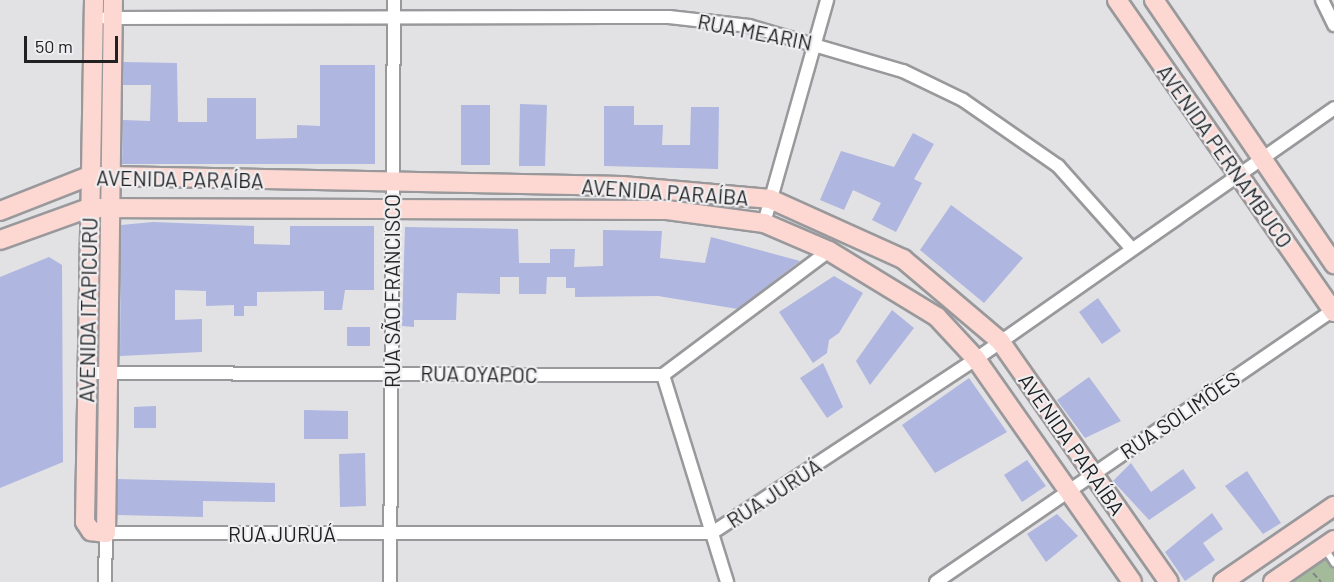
<!DOCTYPE html>
<meta charset="utf-8">
<style>
body{margin:0}
#map{position:relative;width:1334px;height:582px;overflow:hidden;background:#e2e2e5;font-family:Barlow,sans-serif}
div>[style]{position:absolute}
.green>*{inset:0;background:#a3bb9b}
.building>*{inset:0;background:#afb6df}
.path>*{height:2px;margin-top:-1px;transform-origin:0;background:repeating-linear-gradient(90deg,#838385 0 6px,transparent 0 9px)}
.roads{filter:drop-shadow(2px 0 #99999c) drop-shadow(-2px 0 #99999c) drop-shadow(0 2px #99999c) drop-shadow(0 -2px #99999c)}
.lane>*{height:6px;margin:-3px;padding:0 3px;transform-origin:3px;border-radius:3px;background:#fff}
.street>*{height:12px;margin:-6px;padding:0 6px;transform-origin:6px;border-radius:6px;background:#fff}
.secondary>*{height:18px;margin:-9px;padding:0 9px;transform-origin:9px;border-radius:9px;background:#fdd8d2}
span{translate:-50% -50%;white-space:nowrap;text-align:center;line-height:1.15;-webkit-text-stroke:4.5px #efeff2;paint-order:stroke}
.street-label{font-size:21px;color:#212122}
.scale{position:absolute;left:24px;top:36px;width:94px;height:27px;box-sizing:border-box;border:3px solid #212122;border-top:0;padding-left:8px;font-size:18px;line-height:21px;white-space:nowrap;color:#212122;-webkit-text-stroke:4px #efeff2;paint-order:stroke}
</style>
<div id="map">
<div class="green">
<i style="clip-path:polygon(1334px 545px,1334px 582px,1280px 582px)"></i>
</div>
<div class="building">
<i style="clip-path:polygon(123px 62px,177px 63px,178px 122px,207px 122px,207px 98px,256px 98px,256px 139px,297px 138px,297px 125px,320px 126px,320px 65px,375px 65px,375px 164px,122px 164px,123px 120px,150px 121px,151px 85px,123px 85px)"></i>
<i style="clip-path:polygon(520px 104px,547px 105px,545px 166px,519px 166px)"></i>
<i style="clip-path:polygon(461px 105px,490px 105px,490px 165px,461px 165px)"></i>
<i style="clip-path:polygon(604px 106px,634px 106px,634px 125px,663px 125px,662px 145px,690px 145px,691px 107px,719px 107px,718px 169px,604px 166px)"></i>
<i style="clip-path:polygon(913px 133px,934px 144px,914px 179px,922px 183px,896px 232px,872px 220px,881px 203px,853px 190px,844px 210px,820px 200px,841px 151px,894px 167px)"></i>
<i style="clip-path:polygon(951px 205px,1023px 258px,984px 303px,920px 250px)"></i>
<i style="clip-path:polygon(153px 222px,254px 226px,254px 244px,290px 245px,290px 226px,374px 226px,374px 290px,345px 290px,342px 310px,324px 310px,324px 291px,257px 292px,257px 306px,244px 306px,244px 316px,234px 316px,234px 305px,206px 306px,206px 291px,175px 290px,175px 320px,202px 319px,202px 352px,120px 356px,121px 225px)"></i>
<i style="clip-path:polygon(405px 227px,518px 229px,519px 263px,550px 263px,550px 249px,575px 249px,574px 267px,603px 266px,603px 230px,662px 231px,660px 258px,705px 263px,711px 237px,800px 261px,738px 309px,658px 296px,575px 297px,575px 288px,566px 288px,566px 277px,547px 277px,546px 294px,519px 294px,519px 277px,500px 277px,500px 294px,457px 293px,456px 320px,414px 320px,414px 327px,402px 326px)"></i>
<i style="clip-path:polygon(49px 257px,62px 265px,63px 462px,0 488px,0 277px)"></i>
<i style="clip-path:polygon(834px 276px,863px 293px,839px 333px,829px 340px,827px 353px,813px 363px,779px 312px)"></i>
<i style="clip-path:polygon(1098px 298px,1121px 331px,1102px 344px,1079px 312px)"></i>
<i style="clip-path:polygon(892px 310px,914px 328px,870px 385px,856px 361px)"></i>
<i style="clip-path:polygon(347px 327px,370px 327px,370px 346px,347px 346px)"></i>
<i style="clip-path:polygon(823px 363px,843px 407px,827px 418px,800px 378px)"></i>
<i style="clip-path:polygon(1089px 377px,1121px 421px,1085px 438px,1057px 400px)"></i>
<i style="clip-path:polygon(969px 378px,1007px 432px,935px 473px,902px 425px)"></i>
<i style="clip-path:polygon(156px 406px,156px 428px,134px 428px,134px 407px)"></i>
<i style="clip-path:polygon(304px 410px,348px 411px,348px 439px,304px 439px)"></i>
<i style="clip-path:polygon(365px 453px,366px 506px,340px 507px,339px 454px)"></i>
<i style="clip-path:polygon(1027px 460px,1046px 486px,1022px 502px,1004px 475px)"></i>
<i style="clip-path:polygon(1131px 463px,1151px 492px,1183px 469px,1196px 488px,1149px 520px,1113px 481px)"></i>
<i style="clip-path:polygon(1247px 471px,1281px 523px,1263px 534px,1225px 486px)"></i>
<i style="clip-path:polygon(118px 479px,275px 483px,275px 502px,203px 501px,203px 517px,117px 515px)"></i>
<i style="clip-path:polygon(1212px 513px,1223px 529px,1203px 543px,1215px 560px,1185px 581px,1165px 552px)"></i>
<i style="clip-path:polygon(1057px 514px,1078px 536px,1046px 562px,1027px 534px)"></i>
</div>
<div class="path">
<i style="left:1313px;top:573px;width:12px;rotate:48deg"></i>
</div>
<div class="roads">
<div class="lane">
<i style="left:1325px;top:549px;width:17px;rotate:57deg"></i>
</div>
<div class="street">
<i style="left:1322px;top:0;width:28px;rotate:64deg"></i>
<i style="left:106px;top:18px;width:563px;rotate:-0.1deg"></i>
<i style="left:669px;top:17px;width:81px;rotate:6.4deg"></i>
<i style="left:749px;top:26px;width:160px;rotate:16.3deg"></i>
<i style="left:903px;top:71px;width:67px;rotate:25.8deg"></i>
<i style="left:963px;top:100px;width:116px;rotate:34.8deg"></i>
<i style="left:1058px;top:166px;width:110px;rotate:48.3deg"></i>
<i style="left:764px;top:223px;width:232px;rotate:-74.2deg"></i>
<i style="left:87px;top:373px;width:576px;rotate:0.2deg"></i>
<i style="left:663px;top:375px;width:207px;rotate:-36.8deg"></i>
<i style="left:663px;top:375px;width:217px;rotate:72.8deg"></i>
<i style="left:105px;top:582px;width:49px;rotate:-88.8deg"></i>
<i style="left:106px;top:533px;width:606px"></i>
<i style="left:712px;top:533px;width:316px;rotate:-33.4deg"></i>
<i style="left:976px;top:359px;width:437px;rotate:-35deg"></i>
<i style="left:390px;top:582px;width:582px;rotate:-89.61deg"></i>
<i style="left:936px;top:582px;width:483px;rotate:-34.4deg"></i>
</div>
<div class="secondary">
<i style="left:94px;top:0;width:522px;rotate:90.99deg"></i>
<i style="left:85px;top:522px;width:11px;rotate:56deg"></i>
<i style="left:91px;top:531px;width:15px;rotate:8deg"></i>
<i style="left:106px;top:533px;width:533px;rotate:-89.25deg"></i>
<i style="left:1117px;top:0;width:380px;rotate:55.2deg"></i>
<i style="left:1154px;top:0;width:320px;rotate:55.7deg"></i>
<i style="left:0;top:211px;width:96px;rotate:-21.5deg"></i>
<i style="left:89px;top:176px;width:21px"></i>
<i style="left:110px;top:176px;width:512px;rotate:1.12deg"></i>
<i style="left:622px;top:186px;width:149px;rotate:5deg"></i>
<i style="left:770px;top:199px;width:146px;rotate:24.3deg"></i>
<i style="left:903px;top:259px;width:127px;rotate:40.2deg"></i>
<i style="left:1000px;top:341px;width:294px;rotate:55deg"></i>
<i style="left:0;top:240px;width:95px;rotate:-19.8deg"></i>
<i style="left:89px;top:208px;width:578px;rotate:0.2deg"></i>
<i style="left:667px;top:210px;width:98px;rotate:7.6deg"></i>
<i style="left:764px;top:223px;width:71px;rotate:23.3deg"></i>
<i style="left:829px;top:251px;width:127px;rotate:31.4deg"></i>
<i style="left:937px;top:317px;width:57px;rotate:47.1deg"></i>
<i style="left:976px;top:359px;width:272px;rotate:55deg"></i>
<i style="left:1223px;top:582px;width:135px;rotate:-34.4deg"></i>
<i style="left:1273px;top:582px;width:74px;rotate:-34.5deg"></i>
</div>
</div>
<div class="street-label">
<span style="left:755px;top:32px;rotate:11deg">RUA MEARIN</span>
<span style="left:1225px;top:156px;rotate:55deg">AVENIDA PERNAMBUCO</span>
<span style="left:180px;top:179px;rotate:1deg">AVENIDA PARAÍBA</span>
<span style="left:665px;top:192px;rotate:4deg">AVENIDA PARAÍBA</span>
<span style="left:392px;top:291px;rotate:-90deg">RUA SÃO FRANCISCO</span>
<span style="left:88px;top:310px;rotate:-89deg">AVENIDA ITAPICURU</span>
<span style="left:479px;top:374px;rotate:1deg">RUA OYAPOC</span>
<span style="left:1180px;top:415px;rotate:-34deg">RUA SOLIMÕES</span>
<span style="left:1072px;top:444px;rotate:55deg">AVENIDA PARAÍBA</span>
<span style="left:774px;top:493px;rotate:-33deg">RUA JURUÁ</span>
<span style="left:282px;top:534px">RUA JURUÁ</span>
</div>
<div class="scale">50 m</div>
</div>
